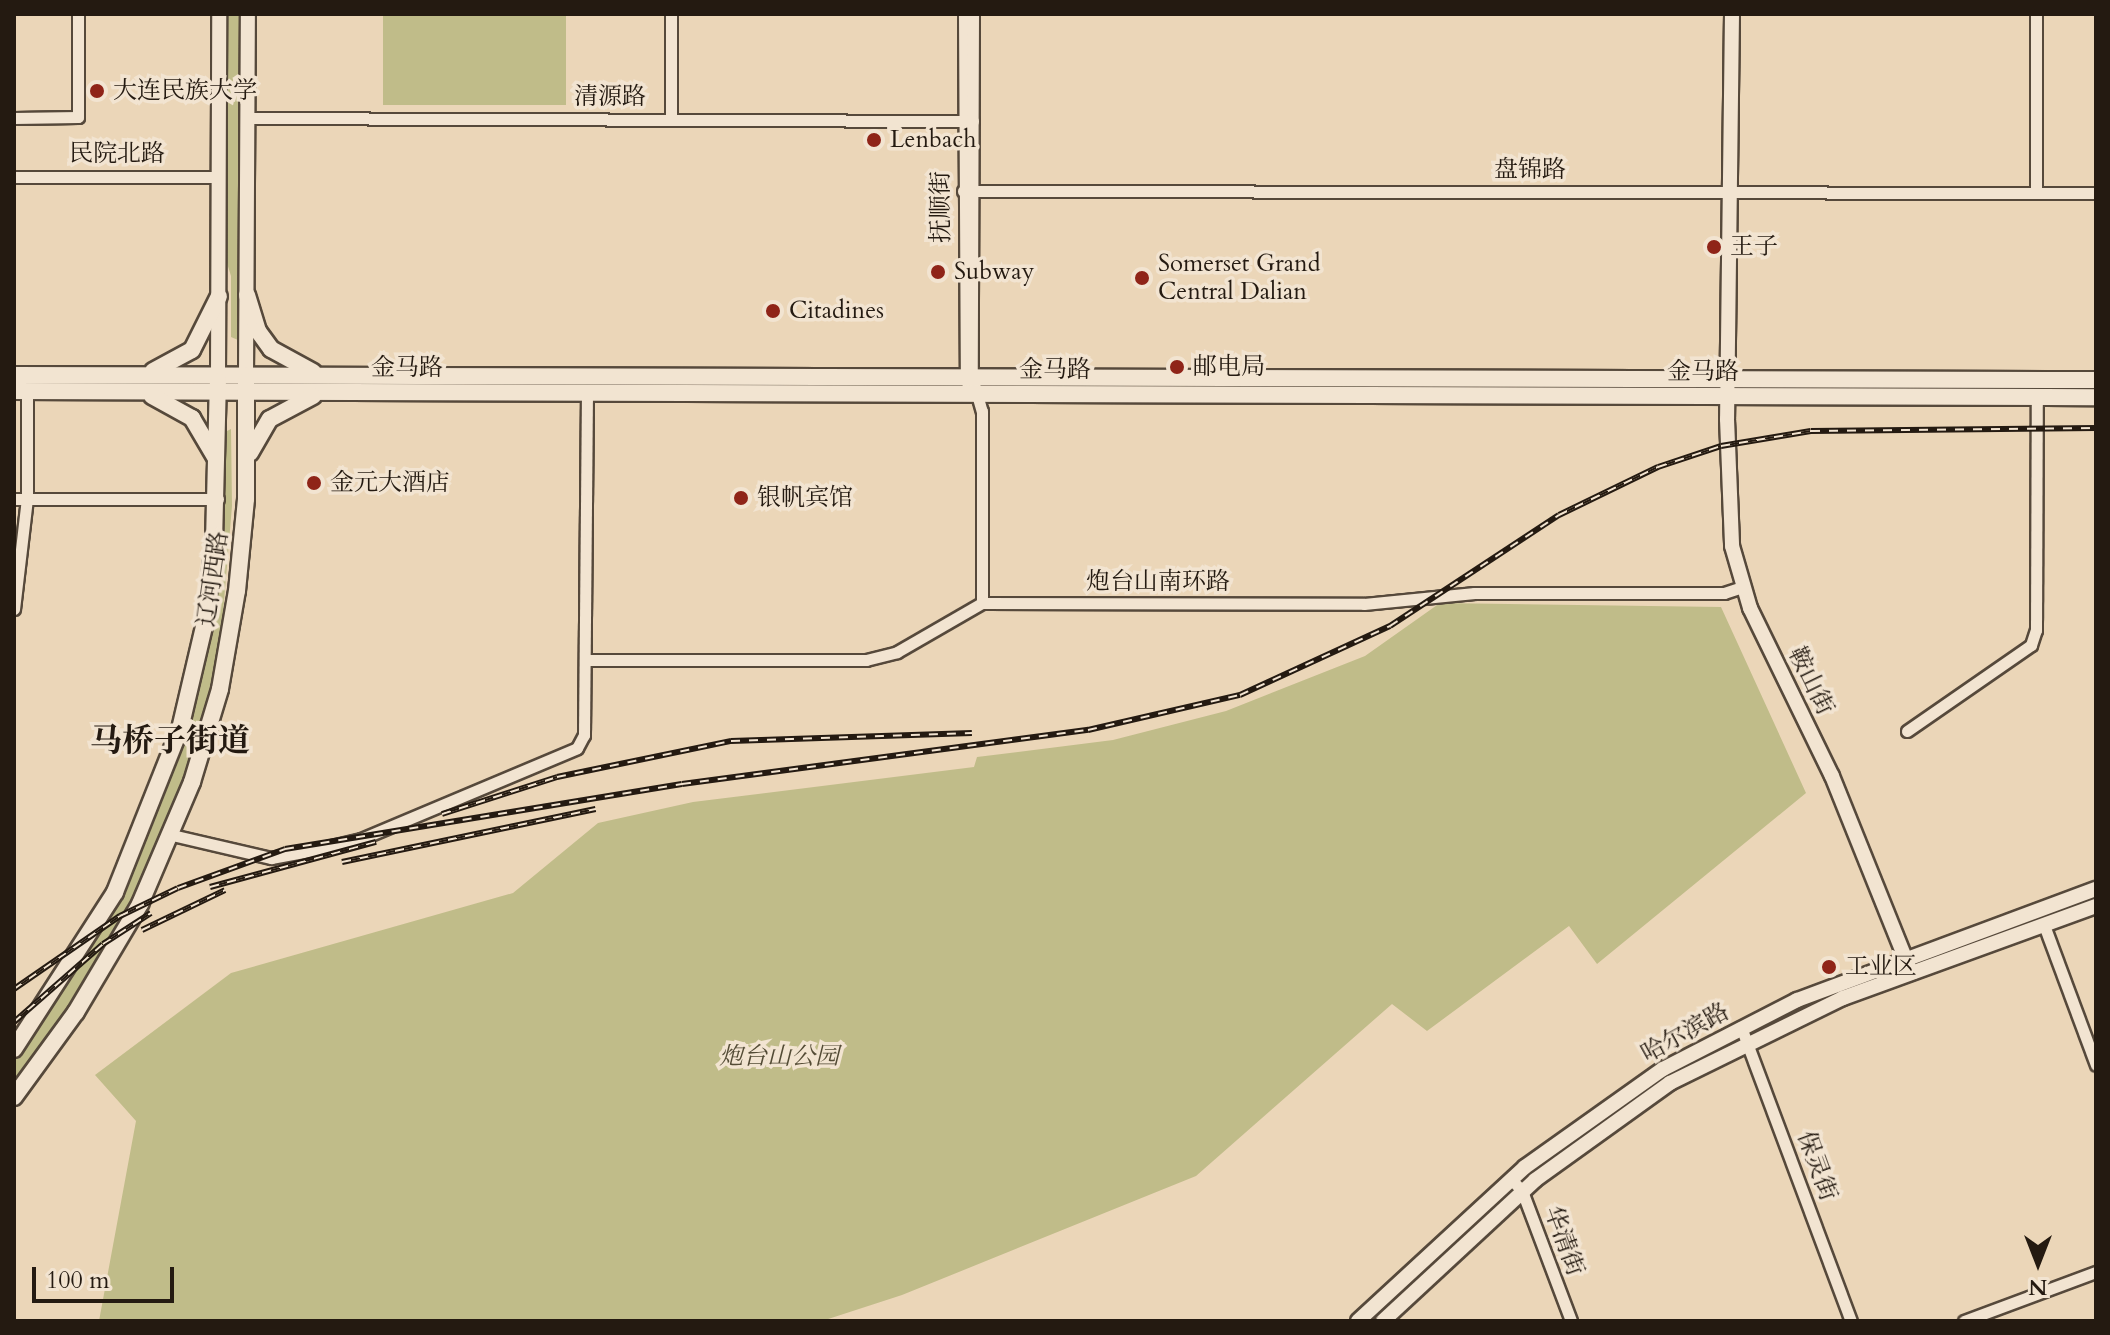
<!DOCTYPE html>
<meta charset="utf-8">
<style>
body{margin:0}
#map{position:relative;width:2110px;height:1335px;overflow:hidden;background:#ebd6b8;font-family:Cardo,"Noto Serif SC",serif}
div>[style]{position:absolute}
.green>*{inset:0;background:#c0bc89}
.roads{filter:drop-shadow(2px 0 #56493b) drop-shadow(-2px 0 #56493b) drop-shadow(0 2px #56493b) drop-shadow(0 -2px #56493b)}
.minor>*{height:11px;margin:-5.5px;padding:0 5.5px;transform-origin:5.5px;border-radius:5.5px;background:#f2e4d1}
.tertiary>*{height:14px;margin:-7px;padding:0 7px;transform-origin:7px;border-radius:7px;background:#f2e4d1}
.secondary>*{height:16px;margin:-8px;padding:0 8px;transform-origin:8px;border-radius:8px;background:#f2e4d1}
.rail>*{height:6px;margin-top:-3px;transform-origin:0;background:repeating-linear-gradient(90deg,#f2e4d1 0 9px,#241a11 0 18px);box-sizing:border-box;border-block:2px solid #241a11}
.dots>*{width:22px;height:22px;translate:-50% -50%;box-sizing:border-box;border:4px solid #f2e4d1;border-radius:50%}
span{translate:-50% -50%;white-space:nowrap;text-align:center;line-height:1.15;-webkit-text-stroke:7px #f2e4d1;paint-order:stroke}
.poi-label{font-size:24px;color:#241a11}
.left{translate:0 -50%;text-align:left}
.street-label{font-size:24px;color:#241a11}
.park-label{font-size:24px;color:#534b35;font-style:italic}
.district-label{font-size:32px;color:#241a11;font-weight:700}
.frame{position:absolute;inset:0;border:16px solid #241a11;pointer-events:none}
.north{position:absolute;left:1998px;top:1223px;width:80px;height:80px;-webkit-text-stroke:6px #f2e4d1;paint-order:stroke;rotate:180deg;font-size:22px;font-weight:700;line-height:32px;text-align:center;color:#241a11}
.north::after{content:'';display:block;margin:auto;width:28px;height:36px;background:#241a11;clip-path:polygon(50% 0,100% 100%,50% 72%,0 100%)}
.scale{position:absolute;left:32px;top:1267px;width:142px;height:36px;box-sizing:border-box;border:4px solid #241a11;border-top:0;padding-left:10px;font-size:24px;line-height:28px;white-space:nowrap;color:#241a11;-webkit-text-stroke:6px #f2e4d1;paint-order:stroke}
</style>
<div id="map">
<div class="green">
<i style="clip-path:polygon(226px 14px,242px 14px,238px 340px,231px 337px,231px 276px,226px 260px)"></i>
<i style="clip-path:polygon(383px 14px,566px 14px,566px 105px,383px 105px)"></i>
<i style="clip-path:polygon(231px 429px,232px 506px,220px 649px,187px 780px,137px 893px,75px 999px,14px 1087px,14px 1059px,125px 887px,171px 775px,190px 716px,221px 541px,225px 432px)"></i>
<i style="clip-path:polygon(1440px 603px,1721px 607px,1806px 793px,1597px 964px,1569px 926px,1427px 1031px,1392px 1004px,1196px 1176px,902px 1295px,822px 1321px,99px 1321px,136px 1121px,95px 1075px,231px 973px,513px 893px,598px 823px,693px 802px,974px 767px,977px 757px,1113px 740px,1226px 711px,1365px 656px)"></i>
</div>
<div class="roads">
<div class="minor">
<i style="left:964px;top:14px;width:367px;rotate:89.7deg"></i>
<i style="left:973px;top:14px;width:363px;rotate:90.2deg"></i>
<i style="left:972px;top:377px;width:35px;rotate:74deg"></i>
<i style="left:982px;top:411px;width:192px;rotate:90deg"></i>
<i style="left:14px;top:118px;width:64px;rotate:-0.9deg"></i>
<i style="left:78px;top:117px;width:103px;rotate:-90deg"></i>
<i style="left:247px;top:118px;width:726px;rotate:0.24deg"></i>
<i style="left:671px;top:119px;width:105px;rotate:-90deg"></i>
<i style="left:14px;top:177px;width:205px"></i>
<i style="left:963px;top:191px;width:1133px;rotate:0.1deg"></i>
<i style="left:2036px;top:193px;width:179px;rotate:-90deg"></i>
<i style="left:14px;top:499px;width:204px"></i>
<i style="left:14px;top:609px;width:111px;rotate:-83.3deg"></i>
<i style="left:27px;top:499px;width:108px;rotate:-90deg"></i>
<i style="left:585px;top:660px;width:281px"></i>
<i style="left:866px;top:660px;width:32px;rotate:-14deg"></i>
<i style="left:897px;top:652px;width:98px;rotate:-30deg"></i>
<i style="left:982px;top:603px;width:382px;rotate:0.1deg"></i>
<i style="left:1364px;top:604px;width:111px;rotate:-5.7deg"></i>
<i style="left:1474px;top:593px;width:250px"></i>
<i style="left:1724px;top:593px;width:20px;rotate:-18deg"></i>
<i style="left:1907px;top:731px;width:151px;rotate:-34.7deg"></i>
<i style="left:2031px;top:645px;width:16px;rotate:-72deg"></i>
<i style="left:2036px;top:630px;width:233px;rotate:-89.8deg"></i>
<i style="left:172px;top:835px;width:102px;rotate:13.1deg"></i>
<i style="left:271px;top:858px;width:44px;rotate:-10.5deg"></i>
<i style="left:314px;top:850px;width:48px;rotate:-13.2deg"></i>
<i style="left:361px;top:839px;width:234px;rotate:-22.8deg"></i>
<i style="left:577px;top:748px;width:15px;rotate:-62deg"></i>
<i style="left:584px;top:735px;width:342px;rotate:-89.5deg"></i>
<i style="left:2044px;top:925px;width:149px;rotate:69.6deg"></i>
<i style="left:1741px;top:1027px;width:314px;rotate:69.5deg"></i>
<i style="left:1511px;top:1179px;width:16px;rotate:47deg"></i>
<i style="left:1522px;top:1191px;width:139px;rotate:69.3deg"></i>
<i style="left:1964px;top:1321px;width:141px;rotate:-20.4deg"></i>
</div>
<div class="tertiary">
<i style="left:1732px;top:14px;width:405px;rotate:90.7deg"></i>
<i style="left:1727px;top:419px;width:127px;rotate:87.7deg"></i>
<i style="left:1732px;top:546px;width:65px;rotate:73.8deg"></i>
<i style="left:1750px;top:608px;width:187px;rotate:64deg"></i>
<i style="left:1832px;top:776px;width:212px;rotate:68.1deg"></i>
<i style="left:218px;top:375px;width:361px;rotate:-89.8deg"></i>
<i style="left:246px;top:375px;width:361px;rotate:-89.7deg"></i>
<i style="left:1358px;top:1321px;width:227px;rotate:-42.7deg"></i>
<i style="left:1525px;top:1167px;width:169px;rotate:-35.4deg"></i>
<i style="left:1663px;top:1069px;width:151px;rotate:-27.2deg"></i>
<i style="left:1797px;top:1000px;width:319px;rotate:-20.4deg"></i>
<i style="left:1383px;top:1321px;width:207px;rotate:-42.8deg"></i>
<i style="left:1535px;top:1180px;width:166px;rotate:-35.7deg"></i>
<i style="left:1670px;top:1083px;width:193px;rotate:-26.2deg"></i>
<i style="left:1843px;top:998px;width:269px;rotate:-20deg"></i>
</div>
<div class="secondary">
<i style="left:247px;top:295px;width:38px;rotate:73deg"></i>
<i style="left:258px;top:331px;width:22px;rotate:54deg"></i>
<i style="left:271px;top:349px;width:48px;rotate:28.7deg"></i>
<i style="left:153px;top:371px;width:44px;rotate:-28.3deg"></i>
<i style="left:192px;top:350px;width:60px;rotate:-63.4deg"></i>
<i style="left:14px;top:375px;width:2082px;rotate:0.14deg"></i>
<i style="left:14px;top:391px;width:2082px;rotate:0.17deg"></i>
<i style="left:152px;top:396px;width:46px;rotate:28.8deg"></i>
<i style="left:192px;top:418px;width:45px;rotate:59.5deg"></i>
<i style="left:250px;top:453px;width:39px;rotate:-60deg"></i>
<i style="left:270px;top:419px;width:49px;rotate:-28.1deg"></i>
<i style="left:14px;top:1049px;width:187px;rotate:-57.2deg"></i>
<i style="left:115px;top:892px;width:175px;rotate:-68.3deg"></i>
<i style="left:180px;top:729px;width:110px;rotate:-76.8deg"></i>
<i style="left:205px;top:622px;width:81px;rotate:-83.6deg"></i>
<i style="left:214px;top:542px;width:161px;rotate:-88.6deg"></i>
<i style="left:14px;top:1097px;width:105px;rotate:-53.9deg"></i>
<i style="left:76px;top:1012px;width:126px;rotate:-59.3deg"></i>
<i style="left:140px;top:904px;width:133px;rotate:-66.9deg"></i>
<i style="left:192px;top:782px;width:97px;rotate:-73.2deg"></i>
<i style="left:220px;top:689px;width:99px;rotate:-80.2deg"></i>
<i style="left:237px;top:591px;width:92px;rotate:-84.4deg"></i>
<i style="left:246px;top:499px;width:118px;rotate:-90deg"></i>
</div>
</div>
<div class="rail">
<i style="left:442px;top:814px;width:121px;rotate:-17.8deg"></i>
<i style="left:557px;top:777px;width:178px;rotate:-11.7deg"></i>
<i style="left:731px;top:741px;width:241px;rotate:-1.9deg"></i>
<i style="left:342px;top:862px;width:259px;rotate:-11.8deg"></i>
<i style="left:210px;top:887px;width:172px;rotate:-15.2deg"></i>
<i style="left:142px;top:930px;width:92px;rotate:-25.7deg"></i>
<i style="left:14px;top:989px;width:129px;rotate:-34.6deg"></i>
<i style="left:120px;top:916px;width:64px;rotate:-25.8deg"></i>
<i style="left:178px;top:888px;width:114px;rotate:-20deg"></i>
<i style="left:285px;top:849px;width:402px;rotate:-9.3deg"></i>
<i style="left:682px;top:784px;width:410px;rotate:-7.6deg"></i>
<i style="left:1088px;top:730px;width:156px;rotate:-13deg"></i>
<i style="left:1240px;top:695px;width:165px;rotate:-24.7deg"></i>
<i style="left:1390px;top:626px;width:202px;rotate:-33.3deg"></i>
<i style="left:1559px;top:515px;width:110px;rotate:-25.9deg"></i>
<i style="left:1658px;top:467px;width:66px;rotate:-18.4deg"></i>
<i style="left:1721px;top:446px;width:91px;rotate:-9.5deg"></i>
<i style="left:1811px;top:431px;width:285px;rotate:-0.6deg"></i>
<i style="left:14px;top:1022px;width:118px;rotate:-41.2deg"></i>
<i style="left:103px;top:944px;width:57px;rotate:-32.9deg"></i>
</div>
<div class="dots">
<i style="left:97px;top:91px;background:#8f2418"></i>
<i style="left:874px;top:140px;background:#8f2418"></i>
<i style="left:1714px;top:247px;background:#8f2418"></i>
<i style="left:938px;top:272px;background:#8f2418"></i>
<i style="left:1142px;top:278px;background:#8f2418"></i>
<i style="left:773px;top:311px;background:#8f2418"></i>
<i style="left:1177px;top:367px;background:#8f2418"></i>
<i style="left:314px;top:483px;background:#8f2418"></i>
<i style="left:741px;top:498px;background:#8f2418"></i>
<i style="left:1829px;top:967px;background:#8f2418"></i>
</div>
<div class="poi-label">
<span class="left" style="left:113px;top:91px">大连民族大学</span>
<span class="left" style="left:890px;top:140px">Lenbach</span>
<span class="left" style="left:1730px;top:247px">王子</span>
<span class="left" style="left:1158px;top:278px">Somerset Grand<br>Central Dalian</span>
<span class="left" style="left:954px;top:272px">Subway</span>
<span class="left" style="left:789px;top:311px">Citadines</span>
<span class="left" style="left:1193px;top:367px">邮电局</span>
<span class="left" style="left:330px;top:483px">金元大酒店</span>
<span class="left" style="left:757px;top:498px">银帆宾馆</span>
<span class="left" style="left:1845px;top:967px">工业区</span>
</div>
<div class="street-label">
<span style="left:610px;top:97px">清源路</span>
<span style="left:117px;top:154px">民院北路</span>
<span style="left:1530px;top:170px">盘锦路</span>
<span style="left:941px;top:207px;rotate:-90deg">抚顺街</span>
<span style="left:407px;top:368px">金马路</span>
<span style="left:1055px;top:370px">金马路</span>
<span style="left:1703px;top:372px">金马路</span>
<span style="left:213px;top:579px;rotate:-82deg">辽河西路</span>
<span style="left:1158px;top:582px">炮台山南环路</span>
<span style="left:1811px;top:681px;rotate:64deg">鞍山街</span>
<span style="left:1685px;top:1033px;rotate:-29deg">哈尔滨路</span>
<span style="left:1817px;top:1166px;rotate:70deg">保灵街</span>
<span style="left:1564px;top:1241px;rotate:70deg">华清街</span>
</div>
<div class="park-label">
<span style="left:779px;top:1057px">炮台山公园</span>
</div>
<div class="district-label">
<span style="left:170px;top:741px">马桥子街道</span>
</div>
<div class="frame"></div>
<div class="north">N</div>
<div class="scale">100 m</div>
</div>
